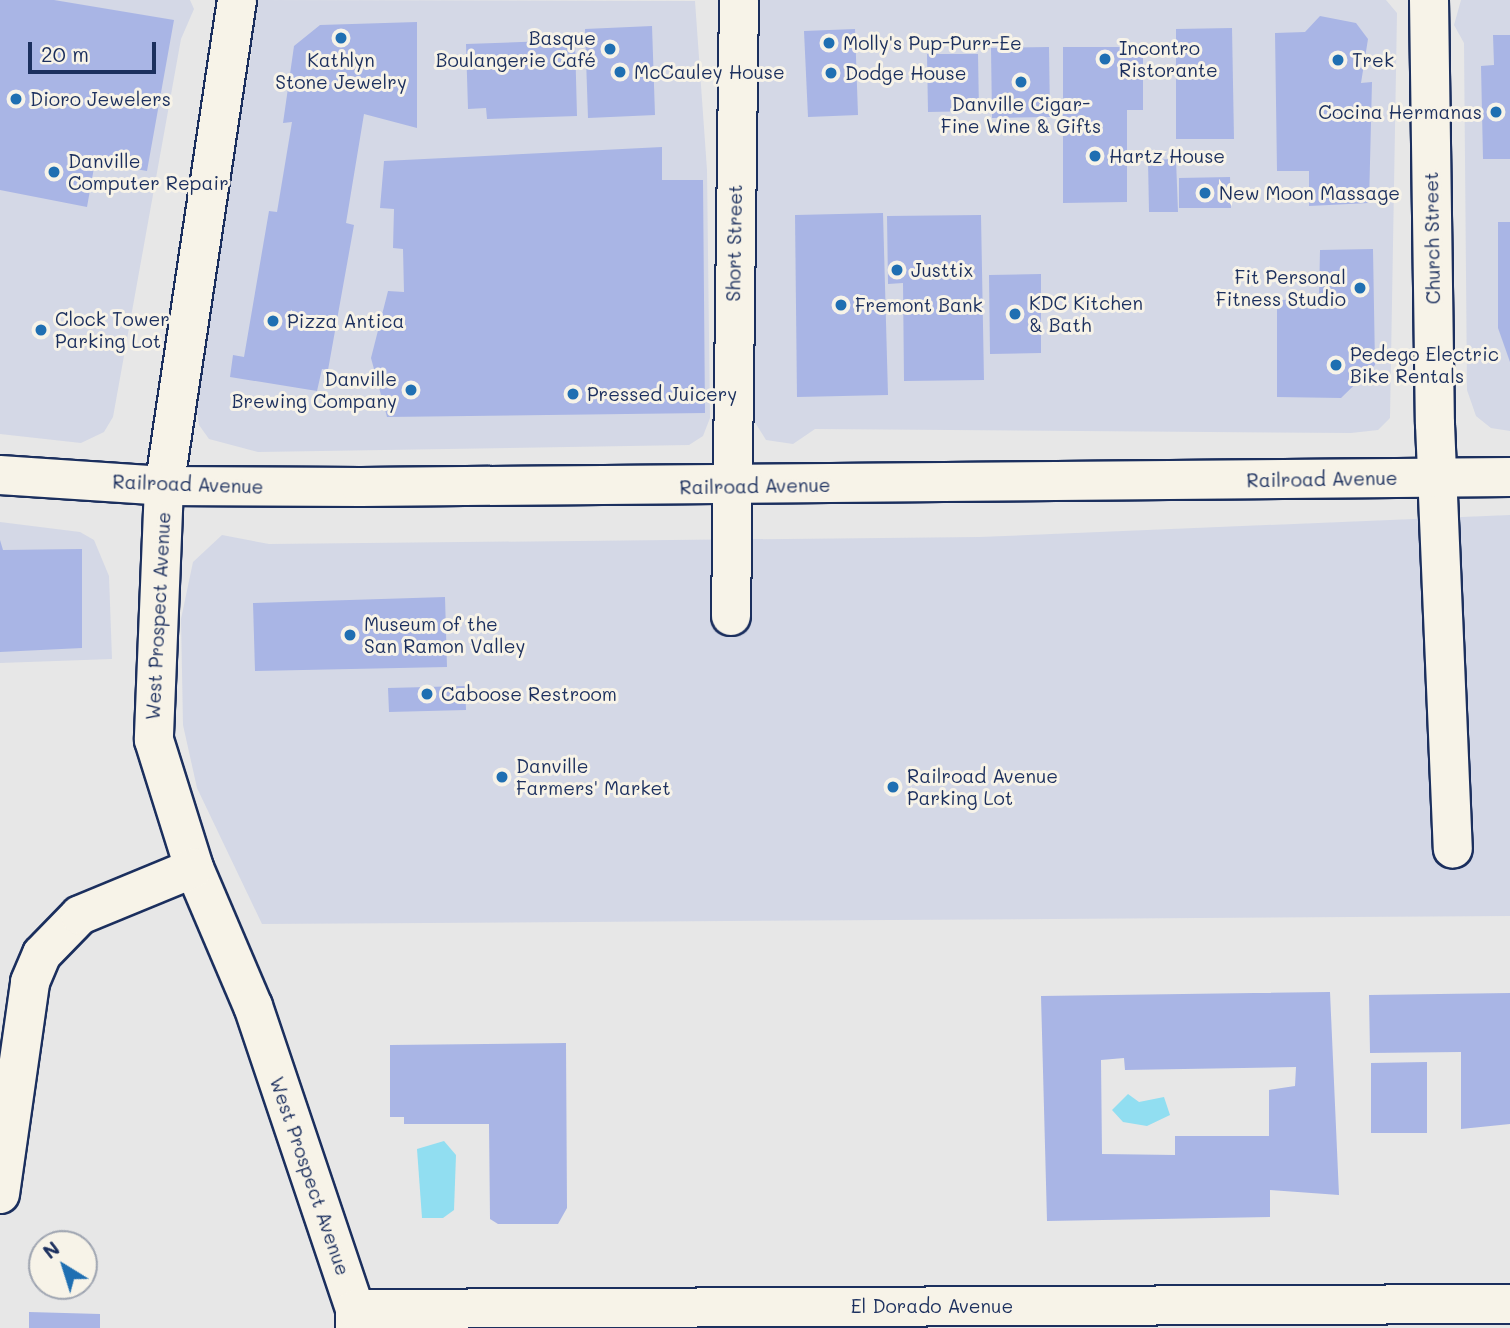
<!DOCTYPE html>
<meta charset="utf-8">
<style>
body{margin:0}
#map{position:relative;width:1510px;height:1328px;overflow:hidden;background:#e7e7e7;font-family:Mali,sans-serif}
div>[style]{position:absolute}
.built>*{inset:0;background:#d4d8e6}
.water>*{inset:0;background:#91def1}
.building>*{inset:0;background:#a9b5e5}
.roads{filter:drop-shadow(2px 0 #1b2f5e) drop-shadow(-2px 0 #1b2f5e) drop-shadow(0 2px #1b2f5e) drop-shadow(0 -2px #1b2f5e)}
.minor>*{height:38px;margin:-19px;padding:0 19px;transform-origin:19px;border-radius:19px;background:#f7f3e8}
.major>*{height:38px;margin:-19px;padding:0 19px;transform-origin:19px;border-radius:19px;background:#f7f3e8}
.dots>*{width:19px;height:19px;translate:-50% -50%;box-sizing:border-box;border:4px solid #f7f3e8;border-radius:50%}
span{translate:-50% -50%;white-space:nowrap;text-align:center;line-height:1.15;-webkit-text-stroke:6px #f7f3e8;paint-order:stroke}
.poi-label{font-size:19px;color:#1b2f5e}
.right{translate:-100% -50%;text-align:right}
.left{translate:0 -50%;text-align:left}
.street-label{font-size:19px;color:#1b2f5e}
.north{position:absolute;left:28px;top:1230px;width:70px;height:70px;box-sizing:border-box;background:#f7f3e8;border:2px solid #9fa5b1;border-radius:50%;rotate:322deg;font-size:19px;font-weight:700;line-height:28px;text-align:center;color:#1b2f5e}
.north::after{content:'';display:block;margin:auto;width:24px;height:32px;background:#1f6fb2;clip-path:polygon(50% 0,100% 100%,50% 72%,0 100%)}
.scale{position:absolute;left:28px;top:42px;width:128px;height:32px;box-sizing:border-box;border:4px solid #1b2f5e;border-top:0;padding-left:9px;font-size:21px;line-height:24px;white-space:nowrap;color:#1b2f5e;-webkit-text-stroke:5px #f7f3e8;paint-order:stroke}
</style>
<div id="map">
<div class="built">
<i style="clip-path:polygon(0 0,190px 0,194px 9px,181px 39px,113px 417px,104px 432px,81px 443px,0 434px)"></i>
<i style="clip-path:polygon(256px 0,695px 1px,707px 170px,710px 418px,703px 436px,689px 445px,258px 452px,209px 439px,199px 425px,194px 394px,252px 49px,245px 41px,246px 10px)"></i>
<i style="clip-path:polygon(748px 0,1386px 0,1397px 13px,1390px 418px,1378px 430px,1351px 433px,815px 429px,793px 444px,766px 440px,751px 416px)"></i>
<i style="clip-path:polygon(1461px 0,1510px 0,1510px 431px,1491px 428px,1476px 416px,1467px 390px,1464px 43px,1454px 25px)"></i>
<i style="clip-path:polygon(1510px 515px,1510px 916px,262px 924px,197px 788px,183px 725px,181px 619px,193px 562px,222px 535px,269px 544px,979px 537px)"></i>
<i style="clip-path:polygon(0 522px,80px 532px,94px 540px,109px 576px,112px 659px,0 663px)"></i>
</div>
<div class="water">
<i style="clip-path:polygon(1128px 1094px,1139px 1102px,1164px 1097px,1170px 1115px,1147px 1126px,1123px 1122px,1112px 1110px)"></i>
<i style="clip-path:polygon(444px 1141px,456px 1155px,454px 1210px,443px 1218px,422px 1218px,417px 1149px)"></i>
</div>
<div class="building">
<i style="clip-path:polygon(0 0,54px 0,174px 20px,147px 171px,95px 162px,87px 207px,0 190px)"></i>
<i style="clip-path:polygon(1320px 16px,1356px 23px,1368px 39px,1361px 83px,1372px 82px,1369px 203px,1309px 206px,1309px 171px,1277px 171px,1275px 33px,1305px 32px)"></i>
<i style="clip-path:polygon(417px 22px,417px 128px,364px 114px,346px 223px,354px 225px,328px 370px,322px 369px,317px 391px,230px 377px,233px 355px,244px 357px,269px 211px,277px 212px,292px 122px,283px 123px,294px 46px,320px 25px)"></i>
<i style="clip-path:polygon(652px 26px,655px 115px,588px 118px,585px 29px)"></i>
<i style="clip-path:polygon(1232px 28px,1234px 139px,1176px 139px,1176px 29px)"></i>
<i style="clip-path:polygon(855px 29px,858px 115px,808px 117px,804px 31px)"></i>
<i style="clip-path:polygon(1493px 35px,1510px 35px,1510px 159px,1483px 159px,1481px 66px,1494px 65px)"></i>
<i style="clip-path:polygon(575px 40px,577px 116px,487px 119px,486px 108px,468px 109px,466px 44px)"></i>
<i style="clip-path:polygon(1049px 47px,1050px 117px,992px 118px,991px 48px)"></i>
<i style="clip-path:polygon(1063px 47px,1143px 47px,1143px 110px,1127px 110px,1127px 202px,1063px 203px)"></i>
<i style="clip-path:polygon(927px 54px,978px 54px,979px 111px,928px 112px)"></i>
<i style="clip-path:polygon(662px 147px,662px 180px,703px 180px,705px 413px,387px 417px,371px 358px,388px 291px,404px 292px,403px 249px,393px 248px,394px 209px,380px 208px,384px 161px)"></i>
<i style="clip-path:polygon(1176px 159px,1178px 212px,1149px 212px,1148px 160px)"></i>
<i style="clip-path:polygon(1230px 177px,1231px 208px,1179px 208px,1179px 178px)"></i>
<i style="clip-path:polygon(883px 213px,888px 395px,797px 397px,795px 215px)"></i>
<i style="clip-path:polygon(981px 215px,984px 380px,904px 381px,903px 283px,888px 284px,887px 216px)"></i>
<i style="clip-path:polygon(1498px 222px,1510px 222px,1510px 362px,1498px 328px)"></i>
<i style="clip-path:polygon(1373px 249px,1375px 365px,1341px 398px,1277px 397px,1277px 300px,1319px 299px,1320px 250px)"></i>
<i style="clip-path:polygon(1041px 274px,1041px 353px,990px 354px,989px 275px)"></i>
<i style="clip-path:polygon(0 540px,3px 550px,82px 549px,82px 648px,0 652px)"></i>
<i style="clip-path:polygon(445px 597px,447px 667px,255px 671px,253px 603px)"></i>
<i style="clip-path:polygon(465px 686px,466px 710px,389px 712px,388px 688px)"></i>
<i style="clip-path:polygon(evenodd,1330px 992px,1339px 1195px,1270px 1190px,1270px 1217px,1047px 1221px,1041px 996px,1330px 992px,1124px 1058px,1125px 1070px,1296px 1067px,1295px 1086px,1269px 1090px,1269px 1136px,1175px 1136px,1175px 1155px,1102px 1154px,1101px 1060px,1124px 1058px)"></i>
<i style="clip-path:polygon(1510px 993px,1510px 1124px,1461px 1129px,1461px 1052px,1370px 1053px,1369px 995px)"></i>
<i style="clip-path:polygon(566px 1043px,567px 1208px,558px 1224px,498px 1224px,490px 1219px,489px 1124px,404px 1124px,404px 1117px,390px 1117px,390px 1045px)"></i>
<i style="clip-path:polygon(1427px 1062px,1427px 1133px,1371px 1133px,1371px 1063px)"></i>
<i style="clip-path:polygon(29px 1312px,100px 1314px,100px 1328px,29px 1328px)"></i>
</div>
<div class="roads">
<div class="minor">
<i style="left:237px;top:0;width:491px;rotate:98.5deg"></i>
<i style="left:164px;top:486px;width:254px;rotate:92.3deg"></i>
<i style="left:154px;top:740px;width:134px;rotate:72.6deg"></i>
<i style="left:194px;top:868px;width:150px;rotate:66.9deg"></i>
<i style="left:253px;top:1006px;width:320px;rotate:71.4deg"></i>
<i style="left:355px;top:1309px;width:19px;rotate:90deg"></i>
<i style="left:1429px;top:0;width:424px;rotate:89.2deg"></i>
<i style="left:1435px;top:424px;width:425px;rotate:87.6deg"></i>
<i style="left:731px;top:616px;width:616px;rotate:-89.26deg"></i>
<i style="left:0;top:1194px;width:214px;rotate:-81.9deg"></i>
<i style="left:30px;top:982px;width:30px;rotate:-67deg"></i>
<i style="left:42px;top:954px;width:54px;rotate:-45.7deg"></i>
<i style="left:80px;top:915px;width:123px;rotate:-22.4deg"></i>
<i style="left:355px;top:1309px;width:1155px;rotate:-0.25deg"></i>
</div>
<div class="major">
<i style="left:0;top:475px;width:164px;rotate:3.8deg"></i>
<i style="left:164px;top:486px;width:197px;rotate:0.3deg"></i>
<i style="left:361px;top:487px;width:1149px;rotate:-0.5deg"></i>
</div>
</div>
<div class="dots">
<i style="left:341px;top:38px;background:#1f6fb2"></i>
<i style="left:829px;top:43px;background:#1f6fb2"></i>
<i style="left:610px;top:49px;background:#1f6fb2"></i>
<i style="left:1105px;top:59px;background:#1f6fb2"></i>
<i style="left:1338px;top:60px;background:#1f6fb2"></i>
<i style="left:620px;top:72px;background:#1f6fb2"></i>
<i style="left:831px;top:73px;background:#1f6fb2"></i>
<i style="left:1021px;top:82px;background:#1f6fb2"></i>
<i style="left:16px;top:99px;background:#1f6fb2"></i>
<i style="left:1496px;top:112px;background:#1f6fb2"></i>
<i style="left:1095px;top:156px;background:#1f6fb2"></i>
<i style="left:54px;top:172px;background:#1f6fb2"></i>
<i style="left:1205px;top:193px;background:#1f6fb2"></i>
<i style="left:897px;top:270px;background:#1f6fb2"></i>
<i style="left:1360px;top:288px;background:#1f6fb2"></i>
<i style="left:841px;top:305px;background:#1f6fb2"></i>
<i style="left:1015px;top:314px;background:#1f6fb2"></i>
<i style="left:273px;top:321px;background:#1f6fb2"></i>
<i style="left:41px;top:330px;background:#1f6fb2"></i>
<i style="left:1336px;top:365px;background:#1f6fb2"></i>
<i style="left:411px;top:390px;background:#1f6fb2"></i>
<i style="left:573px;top:394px;background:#1f6fb2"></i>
<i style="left:350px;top:635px;background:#1f6fb2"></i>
<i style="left:427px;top:694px;background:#1f6fb2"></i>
<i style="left:502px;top:777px;background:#1f6fb2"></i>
<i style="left:893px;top:787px;background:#1f6fb2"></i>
</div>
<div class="poi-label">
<span class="right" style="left:596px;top:49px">Basque<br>Boulangerie Café</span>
<span class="left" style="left:843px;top:43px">Molly's Pup-Purr-Ee</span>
<span class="left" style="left:1119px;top:59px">Incontro<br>Ristorante</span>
<span style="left:341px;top:71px">Kathlyn<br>Stone Jewelry</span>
<span class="left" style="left:1352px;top:60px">Trek</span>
<span class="left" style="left:634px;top:72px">McCauley House</span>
<span class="left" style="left:845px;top:73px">Dodge House</span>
<span class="left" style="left:30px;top:99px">Dioro Jewelers</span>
<span style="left:1021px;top:115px">Danville Cigar-<br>Fine Wine &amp; Gifts</span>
<span class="right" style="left:1482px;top:112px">Cocina Hermanas</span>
<span class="left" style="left:1109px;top:156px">Hartz House</span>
<span class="left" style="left:68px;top:172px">Danville<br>Computer Repair</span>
<span class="left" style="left:1219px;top:193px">New Moon Massage</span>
<span class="left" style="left:911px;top:270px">Justtix</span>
<span class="right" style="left:1346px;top:288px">Fit Personal<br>Fitness Studio</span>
<span class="left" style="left:1029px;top:314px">KDC Kitchen<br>&amp; Bath</span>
<span class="left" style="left:855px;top:305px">Fremont Bank</span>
<span class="left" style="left:55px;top:330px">Clock Tower<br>Parking Lot</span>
<span class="left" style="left:287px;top:321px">Pizza Antica</span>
<span class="left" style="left:1350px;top:365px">Pedego Electric<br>Bike Rentals</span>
<span class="right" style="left:397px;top:390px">Danville<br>Brewing Company</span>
<span class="left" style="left:587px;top:394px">Pressed Juicery</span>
<span class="left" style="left:364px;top:635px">Museum of the<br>San Ramon Valley</span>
<span class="left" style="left:441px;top:694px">Caboose Restroom</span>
<span class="left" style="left:516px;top:777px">Danville<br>Farmers' Market</span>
<span class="left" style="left:907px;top:787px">Railroad Avenue<br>Parking Lot</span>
</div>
<div class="street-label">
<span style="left:1432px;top:238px;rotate:-91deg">Church Street</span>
<span style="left:734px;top:243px;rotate:-89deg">Short Street</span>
<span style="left:1322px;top:479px;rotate:-1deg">Railroad Avenue</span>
<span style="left:188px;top:484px;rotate:2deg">Railroad Avenue</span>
<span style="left:755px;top:486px;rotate:-1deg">Railroad Avenue</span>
<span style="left:158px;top:616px;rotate:-87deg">West Prospect Avenue</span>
<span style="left:310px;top:1176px;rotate:71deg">West Prospect Avenue</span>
<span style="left:932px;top:1306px">El Dorado Avenue</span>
</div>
<div class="north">N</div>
<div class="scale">20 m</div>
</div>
